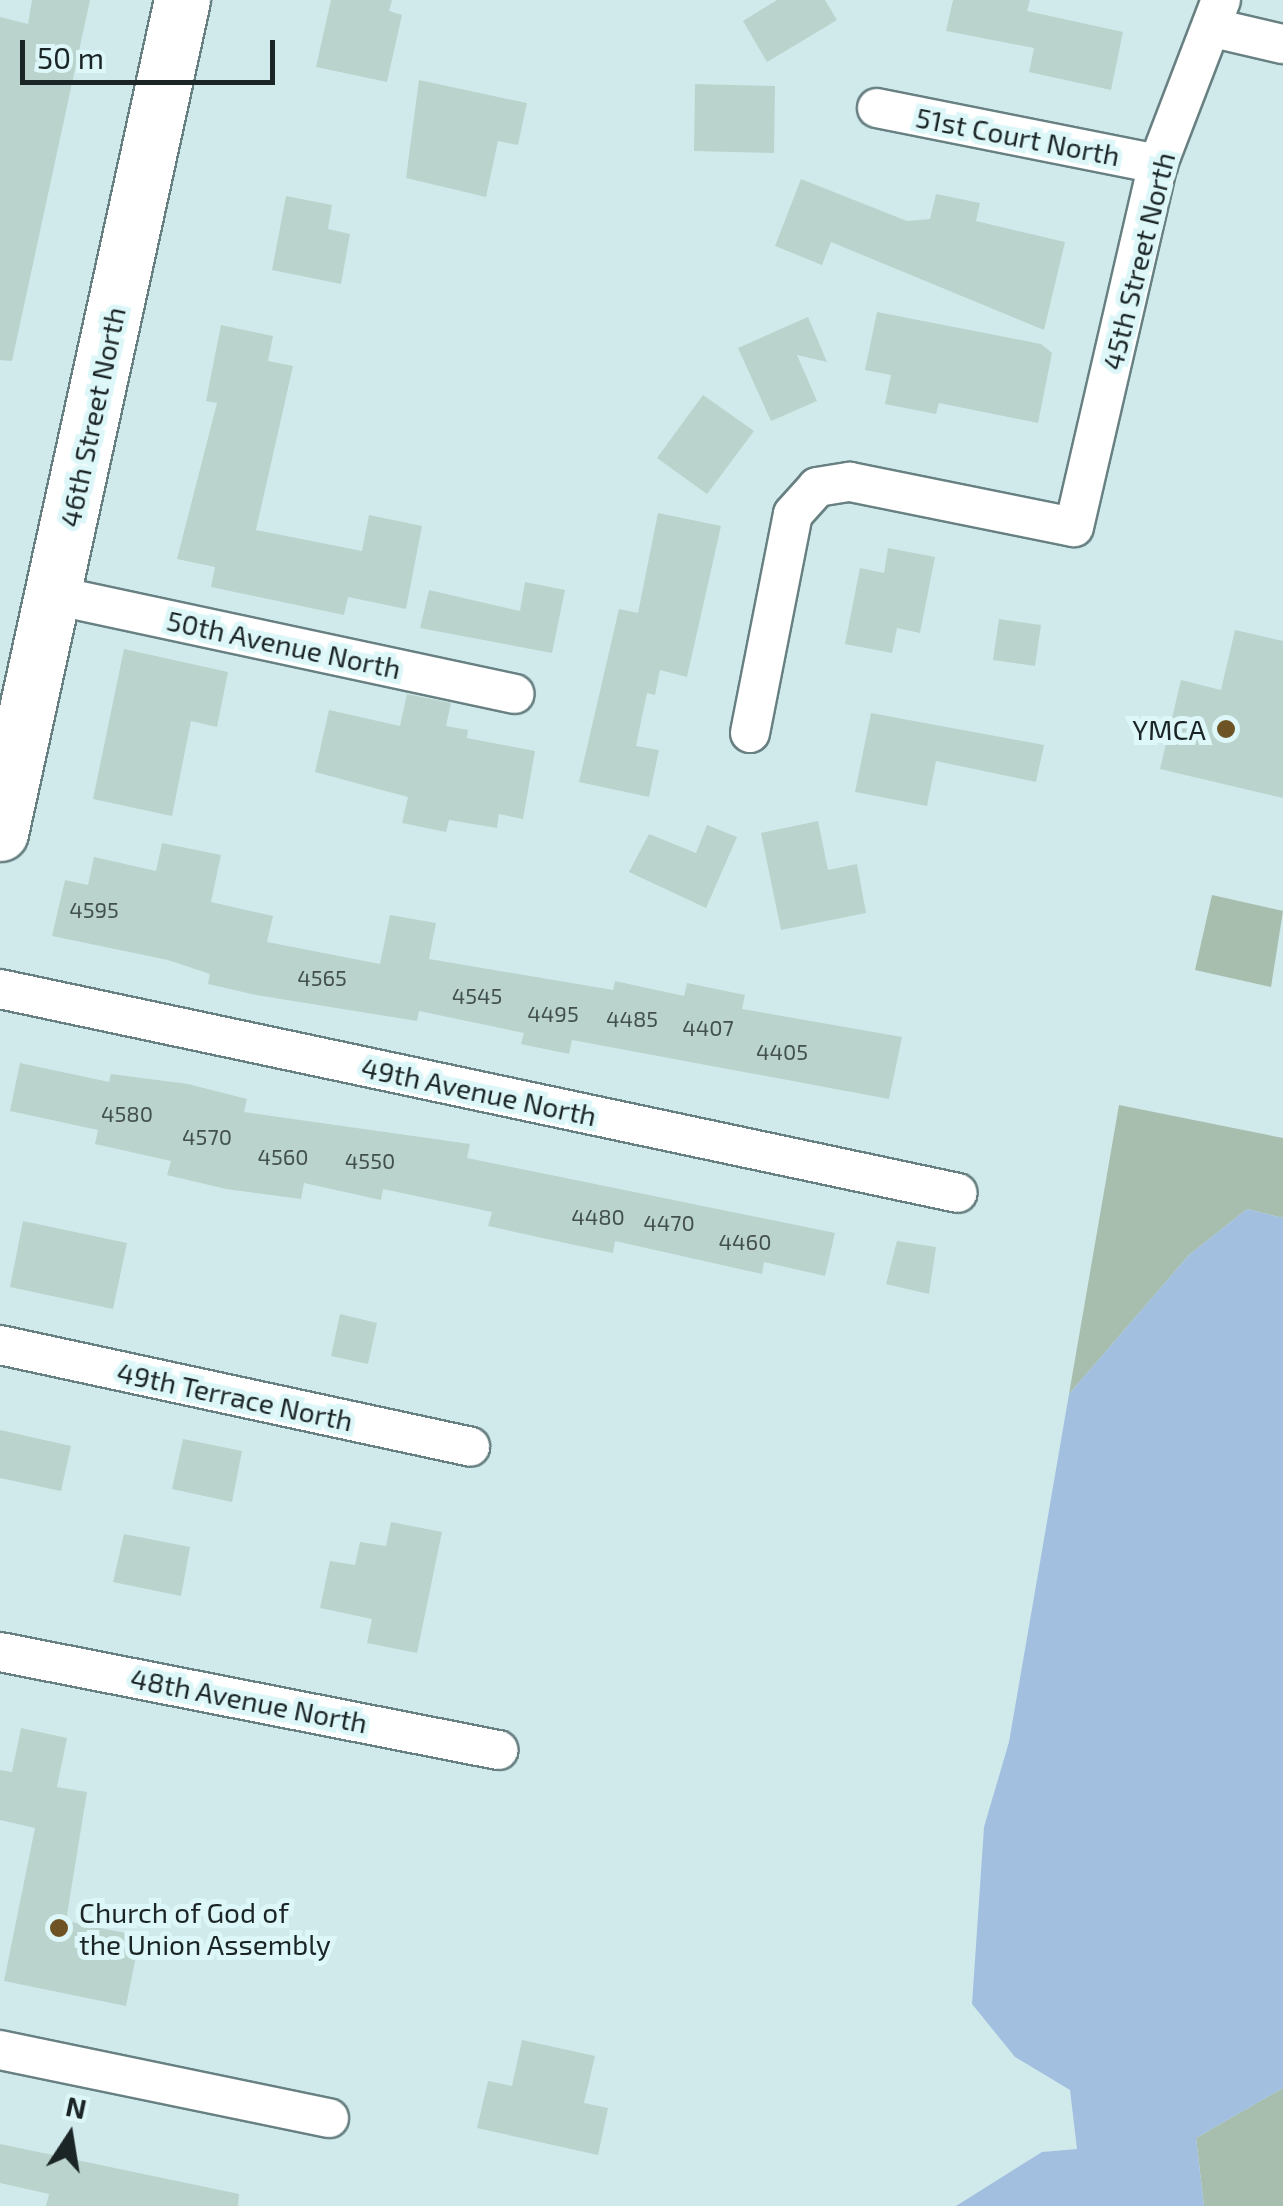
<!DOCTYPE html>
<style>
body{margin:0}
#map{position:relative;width:1283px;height:2206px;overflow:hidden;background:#d0eaec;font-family:"Exo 2",sans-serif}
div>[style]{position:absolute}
.green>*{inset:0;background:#a7bdad}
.water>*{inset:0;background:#a3bfdf}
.building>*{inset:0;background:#bad3cc}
.roads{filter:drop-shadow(2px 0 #688082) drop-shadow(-2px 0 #688082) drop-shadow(0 2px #688082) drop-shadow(0 -2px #688082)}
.street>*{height:38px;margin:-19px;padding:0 19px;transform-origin:19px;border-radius:19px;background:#fff}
.secondary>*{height:55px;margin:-27.5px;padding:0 27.5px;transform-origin:27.5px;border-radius:27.5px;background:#fff}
.dots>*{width:28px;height:28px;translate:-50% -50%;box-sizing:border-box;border:5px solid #ddf7f9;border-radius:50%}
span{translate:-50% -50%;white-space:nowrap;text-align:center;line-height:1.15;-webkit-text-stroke:10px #ddf7f9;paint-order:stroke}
.number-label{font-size:22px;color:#435050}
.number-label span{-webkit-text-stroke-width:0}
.street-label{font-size:28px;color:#1b2526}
.poi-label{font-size:28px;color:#1b2526}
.right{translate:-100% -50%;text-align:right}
.left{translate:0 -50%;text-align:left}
.north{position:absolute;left:20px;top:2086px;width:100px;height:100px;-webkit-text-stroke:8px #ddf7f9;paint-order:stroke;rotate:12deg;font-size:28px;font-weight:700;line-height:40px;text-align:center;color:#1b2526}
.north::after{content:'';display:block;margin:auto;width:35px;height:45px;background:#1b2526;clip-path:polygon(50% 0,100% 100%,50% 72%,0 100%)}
.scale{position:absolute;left:20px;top:40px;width:255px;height:45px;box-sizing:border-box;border:5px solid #1b2526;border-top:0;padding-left:12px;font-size:30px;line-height:35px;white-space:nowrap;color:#1b2526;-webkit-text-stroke:8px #ddf7f9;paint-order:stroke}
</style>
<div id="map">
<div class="green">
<i style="clip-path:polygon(1212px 895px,1283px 911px,1271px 987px,1195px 970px)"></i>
<i style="clip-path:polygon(1119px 1105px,1283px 1138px,1283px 1218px,1247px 1209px,1189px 1255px,1069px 1394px)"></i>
<i style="clip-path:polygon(1283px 2088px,1283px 2206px,1204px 2206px,1196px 2138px)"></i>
</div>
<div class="water">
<i style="clip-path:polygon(1247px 1209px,1283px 1218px,1283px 2088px,1196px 2138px,1204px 2206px,956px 2206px,1042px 2152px,1077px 2149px,1070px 2090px,1015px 2057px,972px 2004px,984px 1827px,1009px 1742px,1069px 1394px,1189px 1255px)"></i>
</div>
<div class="building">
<i style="clip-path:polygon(32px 0,90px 0,12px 361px,0 360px,0 17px,28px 24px)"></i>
<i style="clip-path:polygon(331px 0,392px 0,389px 11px,402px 15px,387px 82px,316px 67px)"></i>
<i style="clip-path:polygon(777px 0,825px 0,837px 20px,767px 62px,743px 21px)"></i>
<i style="clip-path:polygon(953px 0,1030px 0,1027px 11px,1123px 32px,1111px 90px,1029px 72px,1034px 48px,946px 31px)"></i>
<i style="clip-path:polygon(419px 80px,527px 103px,518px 145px,498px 141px,486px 197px,406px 178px)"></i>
<i style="clip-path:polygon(695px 84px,775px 86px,774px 153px,694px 151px)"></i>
<i style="clip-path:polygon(801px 179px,907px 221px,930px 219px,936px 194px,980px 203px,976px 221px,1065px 242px,1044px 330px,831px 242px,822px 265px,775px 246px)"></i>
<i style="clip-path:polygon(286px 196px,332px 205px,328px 229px,350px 234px,341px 284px,272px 270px)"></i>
<i style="clip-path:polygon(877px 312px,1041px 344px,1052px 353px,1038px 423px,939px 403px,936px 414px,885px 404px,891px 375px,865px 370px)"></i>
<i style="clip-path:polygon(808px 317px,827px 362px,797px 355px,817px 401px,771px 421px,738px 348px)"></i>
<i style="clip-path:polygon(221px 325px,273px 336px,268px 361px,293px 366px,256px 530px,362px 551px,369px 515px,422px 526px,406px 609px,348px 597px,344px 615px,211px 587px,215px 567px,177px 559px,217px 403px,206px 401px)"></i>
<i style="clip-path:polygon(703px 395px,754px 431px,707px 494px,657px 458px)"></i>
<i style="clip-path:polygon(658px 513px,721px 526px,687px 677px,660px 670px,655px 695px,647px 693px,636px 746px,659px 750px,649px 797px,579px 782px,619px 609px,638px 613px)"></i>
<i style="clip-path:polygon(888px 548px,935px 557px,920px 633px,897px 628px,892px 653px,845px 644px,860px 568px,884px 573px)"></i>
<i style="clip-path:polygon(525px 582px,565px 590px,552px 653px,420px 628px,429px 590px,520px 611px)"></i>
<i style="clip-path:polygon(999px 619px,1041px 625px,1035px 666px,993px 660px)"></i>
<i style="clip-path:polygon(1235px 630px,1283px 641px,1283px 798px,1160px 769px,1181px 680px,1221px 690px)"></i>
<i style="clip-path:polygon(124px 649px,228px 672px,217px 727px,191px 721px,172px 816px,93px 799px)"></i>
<i style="clip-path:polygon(407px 694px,451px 703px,446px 726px,468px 730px,467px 738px,535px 751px,523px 819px,499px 814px,497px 828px,449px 820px,446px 832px,402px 823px,408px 797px,315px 772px,329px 710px,400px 726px)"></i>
<i style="clip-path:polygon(871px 713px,1044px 745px,1036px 782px,936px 761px,927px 806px,855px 792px)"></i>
<i style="clip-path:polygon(818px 821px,828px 870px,857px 864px,866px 913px,781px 930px,761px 833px)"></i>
<i style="clip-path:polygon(707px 825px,737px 837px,706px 908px,629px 872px,649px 834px,696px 853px)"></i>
<i style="clip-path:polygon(162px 843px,221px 855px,211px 902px,273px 916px,267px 942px,380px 964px,390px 915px,436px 923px,429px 959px,613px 990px,615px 981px,684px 996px,687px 983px,745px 995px,742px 1009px,902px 1037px,889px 1099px,572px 1040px,569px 1054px,521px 1044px,524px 1033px,419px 1011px,417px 1021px,256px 995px,208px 984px,210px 974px,168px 960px,52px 936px,65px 880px,88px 885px,94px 857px,156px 871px)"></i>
<i style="clip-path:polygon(20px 1063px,109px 1082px,111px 1074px,188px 1084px,247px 1099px,244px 1112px,470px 1144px,467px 1158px,835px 1233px,825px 1276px,764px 1262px,762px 1274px,615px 1241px,613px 1253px,570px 1244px,488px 1226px,492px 1212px,383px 1189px,381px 1200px,304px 1183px,301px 1199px,226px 1189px,167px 1175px,171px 1161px,95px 1144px,98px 1130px,10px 1111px)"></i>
<i style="clip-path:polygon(23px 1221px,127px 1243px,113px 1309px,10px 1287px)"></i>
<i style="clip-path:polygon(897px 1241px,936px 1247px,929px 1294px,886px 1284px)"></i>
<i style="clip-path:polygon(340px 1314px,377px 1323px,368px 1364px,331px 1356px)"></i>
<i style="clip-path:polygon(0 1430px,71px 1446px,61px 1491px,0 1478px)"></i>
<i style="clip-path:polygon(183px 1439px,242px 1451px,232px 1502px,172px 1489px)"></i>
<i style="clip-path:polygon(391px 1522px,442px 1532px,417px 1653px,367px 1643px,372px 1619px,320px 1608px,330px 1561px,355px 1565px,360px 1542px,386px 1546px)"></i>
<i style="clip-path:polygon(124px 1534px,190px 1547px,181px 1596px,113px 1582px)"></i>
<i style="clip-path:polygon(21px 1728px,67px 1738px,57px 1787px,87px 1792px,66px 1921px,140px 1936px,126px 2006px,4px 1981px,35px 1828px,0 1820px,0 1770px,12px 1772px)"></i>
<i style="clip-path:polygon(522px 2040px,595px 2056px,584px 2103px,608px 2108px,598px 2155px,477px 2128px,488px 2081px,512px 2086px)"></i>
<i style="clip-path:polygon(0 2144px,239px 2194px,238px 2206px,46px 2206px,49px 2194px,0 2183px)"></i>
</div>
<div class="roads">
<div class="street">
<i style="left:1214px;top:28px;width:71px;rotate:13.1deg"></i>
<i style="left:877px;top:108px;width:287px;rotate:11.3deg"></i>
<i style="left:53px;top:595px;width:472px;rotate:12.1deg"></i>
<i style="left:750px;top:733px;width:223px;rotate:-78.9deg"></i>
<i style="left:793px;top:514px;width:36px;rotate:-48deg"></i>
<i style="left:817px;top:487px;width:33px;rotate:-9deg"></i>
<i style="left:850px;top:482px;width:228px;rotate:11.4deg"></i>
<i style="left:1074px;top:527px;width:373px;rotate:-77deg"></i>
<i style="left:1158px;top:164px;width:176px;rotate:-69deg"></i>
<i style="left:0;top:989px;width:979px;rotate:12.02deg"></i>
<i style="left:0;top:1345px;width:481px;rotate:12.2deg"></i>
<i style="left:0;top:1652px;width:508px;rotate:11.13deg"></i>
<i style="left:0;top:2050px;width:336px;rotate:11.7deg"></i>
</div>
<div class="secondary">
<i style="left:0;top:833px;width:853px;rotate:-77.68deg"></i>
</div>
</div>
<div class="dots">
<i style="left:1226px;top:729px;background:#6e5425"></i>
<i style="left:59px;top:1928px;background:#6e5425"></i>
</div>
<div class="number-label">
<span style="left:94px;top:910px">4595</span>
<span style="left:322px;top:978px">4565</span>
<span style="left:477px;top:996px">4545</span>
<span style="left:553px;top:1014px">4495</span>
<span style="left:632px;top:1019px">4485</span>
<span style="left:708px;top:1028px">4407</span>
<span style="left:782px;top:1052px">4405</span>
<span style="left:127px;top:1114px">4580</span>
<span style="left:207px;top:1137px">4570</span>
<span style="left:283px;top:1157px">4560</span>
<span style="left:370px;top:1161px">4550</span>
<span style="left:598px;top:1217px">4480</span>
<span style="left:669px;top:1223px">4470</span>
<span style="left:745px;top:1242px">4460</span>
</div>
<div class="street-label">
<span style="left:1018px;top:136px;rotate:11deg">51st Court North</span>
<span style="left:1138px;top:261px;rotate:-76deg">45th Street North</span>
<span style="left:92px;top:417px;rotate:-78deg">46th Street North</span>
<span style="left:284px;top:644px;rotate:12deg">50th Avenue North</span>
<span style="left:479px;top:1091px;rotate:12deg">49th Avenue North</span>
<span style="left:235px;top:1396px;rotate:12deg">49th Terrace North</span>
<span style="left:249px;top:1700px;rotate:11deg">48th Avenue North</span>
</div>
<div class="poi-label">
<span class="right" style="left:1206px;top:729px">YMCA</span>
<span class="left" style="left:79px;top:1928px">Church of God of<br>the Union Assembly</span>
</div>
<div class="north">N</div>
<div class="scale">50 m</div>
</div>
